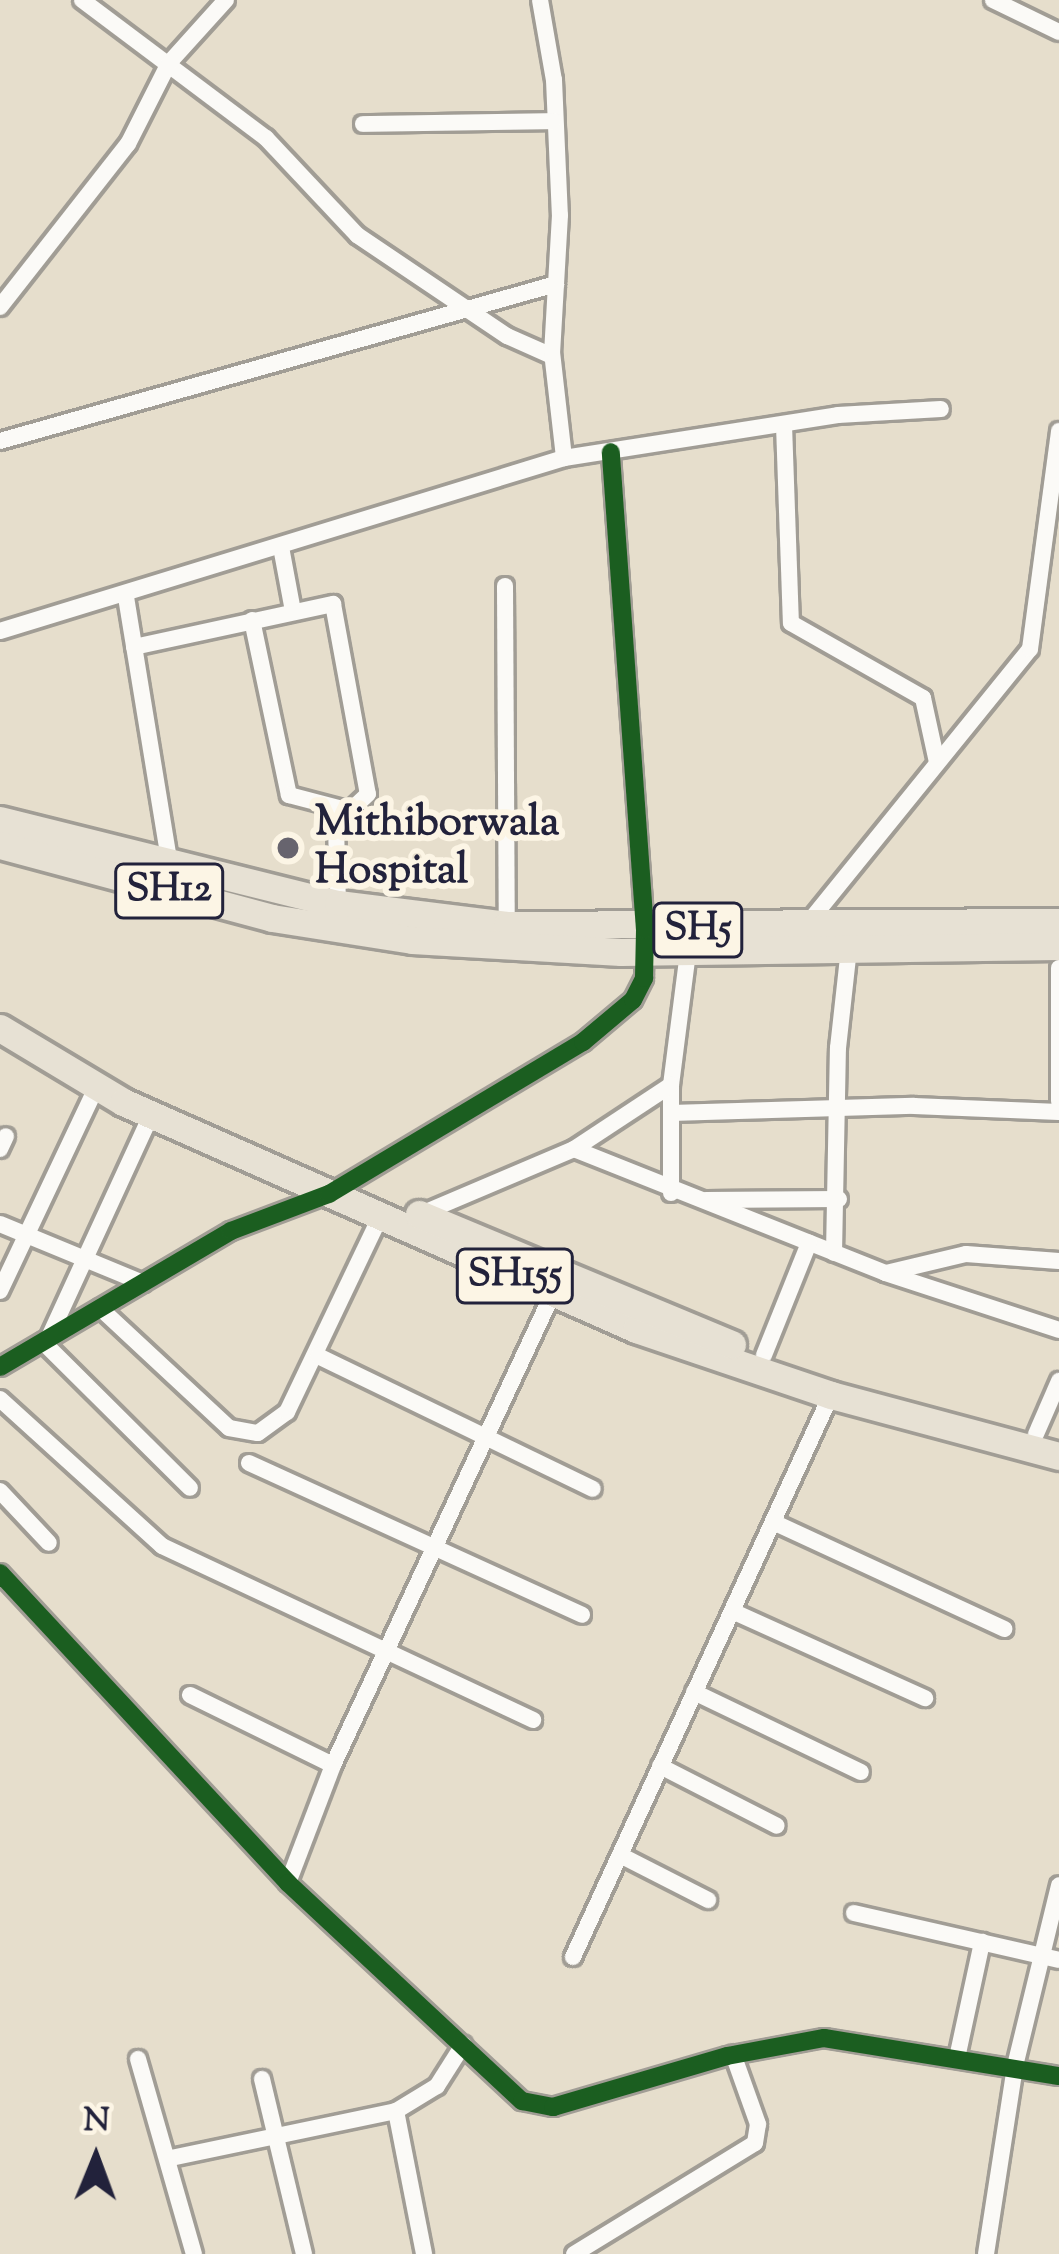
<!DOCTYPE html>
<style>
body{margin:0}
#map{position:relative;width:1059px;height:2254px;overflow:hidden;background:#e6decc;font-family:"Sorts Mill Goudy",serif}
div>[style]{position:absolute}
.roads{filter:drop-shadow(3px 0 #a19d95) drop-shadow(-3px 0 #a19d95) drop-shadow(0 3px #a19d95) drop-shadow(0 -3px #a19d95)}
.street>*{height:16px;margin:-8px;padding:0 8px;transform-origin:8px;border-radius:8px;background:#fbfaf7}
.primary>*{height:27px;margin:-13.5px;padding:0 13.5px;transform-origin:13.5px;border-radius:13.5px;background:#e7e1d4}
.cycleway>*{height:18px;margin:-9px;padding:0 9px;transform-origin:9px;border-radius:9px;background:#1b5e20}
.dots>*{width:33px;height:33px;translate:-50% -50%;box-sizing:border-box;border:6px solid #fcf5e5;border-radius:50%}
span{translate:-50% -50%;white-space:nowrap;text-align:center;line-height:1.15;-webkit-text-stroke:12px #fcf5e5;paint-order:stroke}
.shield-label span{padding:3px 9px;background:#fcf5e5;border:3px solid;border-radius:9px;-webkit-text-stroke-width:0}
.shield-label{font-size:39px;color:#22223b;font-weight:700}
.poi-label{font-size:42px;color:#22223b;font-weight:700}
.left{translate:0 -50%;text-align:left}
.north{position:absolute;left:36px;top:2098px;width:120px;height:120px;-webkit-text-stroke:9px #fcf5e5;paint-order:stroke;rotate:1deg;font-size:33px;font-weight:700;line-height:48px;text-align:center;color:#22223b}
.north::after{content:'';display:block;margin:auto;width:42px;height:54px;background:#22223b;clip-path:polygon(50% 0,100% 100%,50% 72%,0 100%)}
</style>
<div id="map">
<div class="roads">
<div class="street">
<i style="left:82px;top:0;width:230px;rotate:36.9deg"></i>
<i style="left:266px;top:138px;width:133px;rotate:46.8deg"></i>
<i style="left:357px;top:235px;width:181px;rotate:34deg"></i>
<i style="left:507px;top:336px;width:49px;rotate:24deg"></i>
<i style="left:540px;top:0;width:81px;rotate:80.1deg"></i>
<i style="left:554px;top:80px;width:135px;rotate:87.5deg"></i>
<i style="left:560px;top:215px;width:137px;rotate:93.3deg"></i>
<i style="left:552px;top:352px;width:107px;rotate:83.5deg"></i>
<i style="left:993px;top:0;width:73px;rotate:25.9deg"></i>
<i style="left:363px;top:124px;width:190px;rotate:-0.9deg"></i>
<i style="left:0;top:307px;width:207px;rotate:-51.9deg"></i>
<i style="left:128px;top:144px;width:91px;rotate:-63.2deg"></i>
<i style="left:169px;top:63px;width:85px;rotate:-47.9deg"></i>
<i style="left:784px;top:425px;width:198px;rotate:88deg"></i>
<i style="left:791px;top:623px;width:152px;rotate:29.6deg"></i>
<i style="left:923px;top:698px;width:66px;rotate:77.7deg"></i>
<i style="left:0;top:441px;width:578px;rotate:-15.77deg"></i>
<i style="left:281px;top:547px;width:65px;rotate:79.4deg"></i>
<i style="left:505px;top:586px;width:339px;rotate:89.7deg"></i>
<i style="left:126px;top:597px;width:273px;rotate:80.7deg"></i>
<i style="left:252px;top:620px;width:179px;rotate:78.1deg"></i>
<i style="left:289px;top:795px;width:59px;rotate:14.7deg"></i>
<i style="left:0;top:631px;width:590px;rotate:-17.05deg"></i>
<i style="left:564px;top:458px;width:277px;rotate:-8.9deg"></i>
<i style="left:838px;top:415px;width:103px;rotate:-3.3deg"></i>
<i style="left:134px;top:647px;width:204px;rotate:-12.2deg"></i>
<i style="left:333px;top:604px;width:193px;rotate:79.6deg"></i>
<i style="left:368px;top:794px;width:44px;rotate:136.8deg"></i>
<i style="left:336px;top:824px;width:80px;rotate:88.6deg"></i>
<i style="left:804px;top:928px;width:359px;rotate:-51deg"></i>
<i style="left:1030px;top:649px;width:220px;rotate:-82.4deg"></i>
<i style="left:1059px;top:968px;width:133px;rotate:90deg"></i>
<i style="left:671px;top:1113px;width:243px;rotate:-1.7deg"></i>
<i style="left:914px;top:1106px;width:145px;rotate:2.4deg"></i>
<i style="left:0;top:1149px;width:14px;rotate:-65deg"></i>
<i style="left:574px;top:1149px;width:335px;rotate:21.7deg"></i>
<i style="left:885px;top:1273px;width:183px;rotate:18.1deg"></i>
<i style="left:671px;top:1193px;width:108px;rotate:-90deg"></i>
<i style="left:671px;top:1085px;width:134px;rotate:-82.7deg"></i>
<i style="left:706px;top:1200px;width:133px;rotate:-0.4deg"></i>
<i style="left:421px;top:1214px;width:166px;rotate:-23deg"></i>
<i style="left:574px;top:1149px;width:116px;rotate:-33.4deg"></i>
<i style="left:0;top:1224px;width:155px;rotate:22.4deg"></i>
<i style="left:834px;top:1253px;width:205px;rotate:-88.9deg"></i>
<i style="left:838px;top:1048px;width:101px;rotate:-83.7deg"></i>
<i style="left:886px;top:1273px;width:82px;rotate:-13.4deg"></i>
<i style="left:966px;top:1254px;width:93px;rotate:4.3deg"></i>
<i style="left:0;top:1291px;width:225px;rotate:-64.7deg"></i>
<i style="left:100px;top:1308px;width:176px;rotate:42.9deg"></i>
<i style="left:229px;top:1428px;width:29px;rotate:10deg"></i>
<i style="left:258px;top:1433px;width:36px;rotate:-36deg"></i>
<i style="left:287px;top:1412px;width:216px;rotate:-64.5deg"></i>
<i style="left:49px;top:1337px;width:244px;rotate:-65.3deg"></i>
<i style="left:43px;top:1342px;width:207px;rotate:44.8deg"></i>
<i style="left:764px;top:1355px;width:121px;rotate:-68.1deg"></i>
<i style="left:318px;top:1356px;width:305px;rotate:25.8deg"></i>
<i style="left:0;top:1367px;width:268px;rotate:-30.5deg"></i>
<i style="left:231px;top:1231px;width:105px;rotate:-20.7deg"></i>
<i style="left:329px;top:1194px;width:296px;rotate:-30.9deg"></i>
<i style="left:583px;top:1042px;width:65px;rotate:-40deg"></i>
<i style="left:633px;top:1000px;width:25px;rotate:-63deg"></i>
<i style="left:644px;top:978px;width:48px;rotate:-88.8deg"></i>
<i style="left:645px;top:930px;width:479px;rotate:-94.1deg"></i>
<i style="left:0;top:1399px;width:219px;rotate:42.2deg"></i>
<i style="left:162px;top:1546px;width:410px;rotate:25.1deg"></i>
<i style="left:1036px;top:1434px;width:58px;rotate:-66.5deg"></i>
<i style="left:249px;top:1463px;width:366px;rotate:24.5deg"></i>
<i style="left:0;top:1491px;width:71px;rotate:46.7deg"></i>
<i style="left:773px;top:1522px;width:255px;rotate:24.8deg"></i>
<i style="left:0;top:1573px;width:423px;rotate:47.1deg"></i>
<i style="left:288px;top:1883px;width:320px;rotate:43deg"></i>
<i style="left:522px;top:2101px;width:32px;rotate:11deg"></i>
<i style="left:553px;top:2107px;width:181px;rotate:-16.3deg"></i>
<i style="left:727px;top:2056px;width:99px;rotate:-10.5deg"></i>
<i style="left:824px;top:2038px;width:238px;rotate:9.2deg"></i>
<i style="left:732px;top:1611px;width:212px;rotate:24.3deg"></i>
<i style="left:694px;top:1692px;width:185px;rotate:25.6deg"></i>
<i style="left:190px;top:1695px;width:159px;rotate:26.1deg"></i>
<i style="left:660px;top:1766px;width:131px;rotate:27.1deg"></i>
<i style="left:620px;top:1855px;width:99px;rotate:27.1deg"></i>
<i style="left:288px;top:1883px;width:126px;rotate:-69.1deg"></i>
<i style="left:333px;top:1765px;width:521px;rotate:-65.01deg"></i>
<i style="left:854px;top:1913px;width:210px;rotate:12.9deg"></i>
<i style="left:573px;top:1957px;width:618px;rotate:-65.34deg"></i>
<i style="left:957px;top:2058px;width:119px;rotate:-77.8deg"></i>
<i style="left:138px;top:2059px;width:203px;rotate:74deg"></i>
<i style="left:262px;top:2079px;width:180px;rotate:76.5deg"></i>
<i style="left:396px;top:2111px;width:146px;rotate:78.9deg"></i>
<i style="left:171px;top:2158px;width:230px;rotate:-11.8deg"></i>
<i style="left:396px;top:2111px;width:48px;rotate:-31.4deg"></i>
<i style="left:437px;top:2086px;width:49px;rotate:-57.6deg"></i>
<i style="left:574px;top:2254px;width:212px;rotate:-31.5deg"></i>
<i style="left:755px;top:2143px;width:19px;rotate:-81deg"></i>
<i style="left:758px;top:2124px;width:74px;rotate:-109.7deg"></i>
<i style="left:986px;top:2254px;width:190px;rotate:-81.2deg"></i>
<i style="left:1015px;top:2066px;width:186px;rotate:-76.3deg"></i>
</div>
<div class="primary">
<i style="left:0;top:820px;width:348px;rotate:14deg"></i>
<i style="left:338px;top:904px;width:170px;rotate:7.1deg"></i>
<i style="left:507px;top:925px;width:552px;rotate:-0.31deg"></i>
<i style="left:0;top:845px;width:282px;rotate:15deg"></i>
<i style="left:272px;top:918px;width:142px;rotate:8.9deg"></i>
<i style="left:412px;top:940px;width:209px;rotate:3.3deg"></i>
<i style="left:621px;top:952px;width:438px;rotate:-0.8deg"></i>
<i style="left:0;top:1028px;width:144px;rotate:31deg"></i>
<i style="left:123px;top:1102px;width:561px;rotate:23.87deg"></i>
<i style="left:636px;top:1329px;width:206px;rotate:18.7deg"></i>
<i style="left:831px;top:1395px;width:236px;rotate:15deg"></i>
<i style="left:419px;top:1214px;width:339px;rotate:22.6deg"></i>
</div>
</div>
<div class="cycleway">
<i style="left:0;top:1367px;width:268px;rotate:-30.5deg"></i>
<i style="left:231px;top:1231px;width:105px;rotate:-20.7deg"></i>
<i style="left:329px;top:1194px;width:296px;rotate:-30.9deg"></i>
<i style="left:583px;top:1042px;width:65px;rotate:-40deg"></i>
<i style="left:633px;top:1000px;width:25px;rotate:-63deg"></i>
<i style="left:644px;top:978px;width:48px;rotate:-88.8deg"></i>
<i style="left:645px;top:930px;width:479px;rotate:-94.1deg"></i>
<i style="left:0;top:1573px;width:423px;rotate:47.1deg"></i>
<i style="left:288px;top:1883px;width:320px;rotate:43deg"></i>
<i style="left:522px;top:2101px;width:32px;rotate:11deg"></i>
<i style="left:553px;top:2107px;width:181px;rotate:-16.3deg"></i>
<i style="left:727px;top:2056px;width:99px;rotate:-10.5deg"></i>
<i style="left:824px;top:2038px;width:238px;rotate:9.2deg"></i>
</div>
<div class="dots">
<i style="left:288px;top:848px;background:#67646e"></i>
</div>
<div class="shield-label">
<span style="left:169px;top:891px">SH12</span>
<span style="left:698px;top:930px">SH5</span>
<span style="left:515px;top:1276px">SH155</span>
</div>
<div class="poi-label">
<span class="left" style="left:315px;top:848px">Mithiborwala<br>Hospital</span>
</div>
<div class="north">N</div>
</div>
